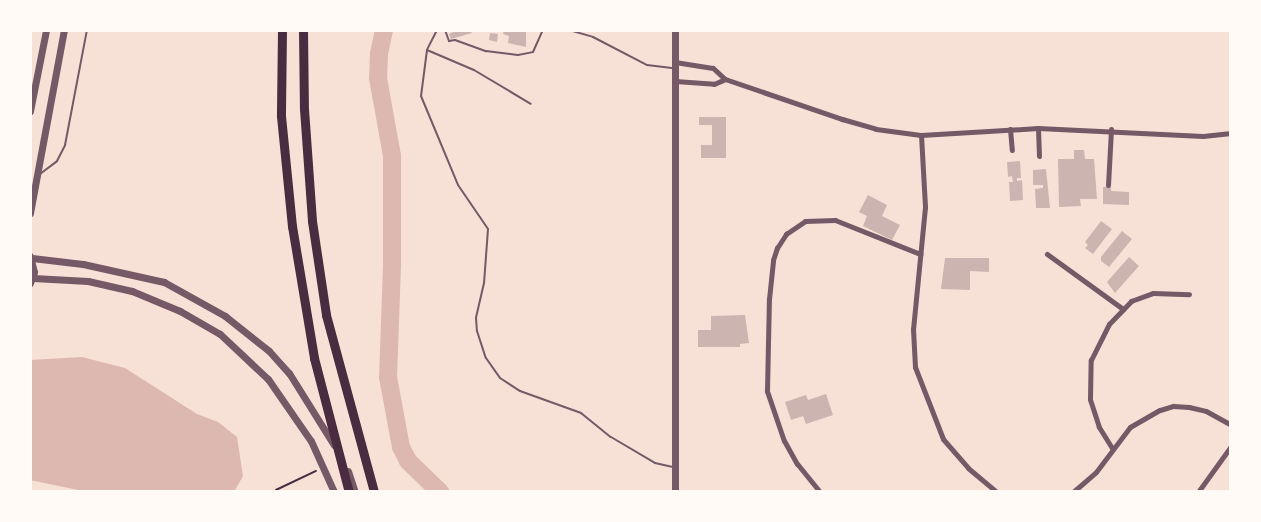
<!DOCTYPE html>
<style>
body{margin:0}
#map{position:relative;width:1261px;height:522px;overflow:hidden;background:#f7e1d7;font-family:Lato,sans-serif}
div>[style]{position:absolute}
.water>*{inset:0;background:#dcb8b0}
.river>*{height:18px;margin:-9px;padding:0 9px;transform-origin:9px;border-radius:9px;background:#dcb8b0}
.building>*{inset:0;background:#ccb4b1}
.path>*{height:1.5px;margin:-0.75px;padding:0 0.75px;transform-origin:0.75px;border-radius:0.75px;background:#4a2c40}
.service>*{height:2px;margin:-1px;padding:0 1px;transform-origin:1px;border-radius:1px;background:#755966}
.minor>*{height:5px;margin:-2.5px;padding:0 2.5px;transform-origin:2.5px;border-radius:2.5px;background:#755966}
.tertiary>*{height:7px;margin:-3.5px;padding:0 3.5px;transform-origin:3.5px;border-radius:3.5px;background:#755966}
.motorway>*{height:9px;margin:-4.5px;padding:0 4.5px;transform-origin:4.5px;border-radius:4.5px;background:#4a2c40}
span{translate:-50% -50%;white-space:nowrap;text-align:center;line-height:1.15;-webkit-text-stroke:4.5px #fffaf5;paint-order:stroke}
.frame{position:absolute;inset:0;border:32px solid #fffaf5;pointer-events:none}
</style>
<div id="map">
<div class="water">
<i style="clip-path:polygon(82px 357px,125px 368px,197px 414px,218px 422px,237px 437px,243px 476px,234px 492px,88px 492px,30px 480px,30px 360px)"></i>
</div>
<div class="river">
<i style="left:384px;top:30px;width:24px;rotate:102deg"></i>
<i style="left:379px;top:53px;width:25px;rotate:92deg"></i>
<i style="left:378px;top:78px;width:79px;rotate:79.8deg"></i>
<i style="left:392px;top:156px;width:109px;rotate:90deg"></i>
<i style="left:392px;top:265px;width:112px;rotate:92deg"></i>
<i style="left:388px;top:377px;width:71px;rotate:79.5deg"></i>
<i style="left:401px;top:447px;width:16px;rotate:63deg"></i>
<i style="left:408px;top:461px;width:45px;rotate:44.1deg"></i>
</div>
<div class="building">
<i style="clip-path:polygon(457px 30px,470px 30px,472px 33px,451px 39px,449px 34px)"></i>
<i style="clip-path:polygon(504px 30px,526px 30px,526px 47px,508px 43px,509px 36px,503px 34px)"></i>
<i style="clip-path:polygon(490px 33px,498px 34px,497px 42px,489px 40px)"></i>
<i style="clip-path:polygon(699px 117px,726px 117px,726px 158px,701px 158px,701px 145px,712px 145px,712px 125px,699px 125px)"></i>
<i style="clip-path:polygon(1074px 150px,1084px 150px,1085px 159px,1094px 159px,1097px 199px,1080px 199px,1081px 206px,1059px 207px,1058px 159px,1074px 159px)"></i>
<i style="clip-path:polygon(1020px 161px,1021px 178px,1017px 178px,1017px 181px,1022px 180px,1023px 200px,1010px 201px,1009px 182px,1013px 182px,1012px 176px,1008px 177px,1007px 162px)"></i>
<i style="clip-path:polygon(1046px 169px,1050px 208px,1036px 208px,1035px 189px,1043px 188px,1043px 185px,1033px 185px,1033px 170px)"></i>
<i style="clip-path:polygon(1103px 187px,1111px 187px,1111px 191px,1129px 192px,1129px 205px,1103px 204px)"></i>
<i style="clip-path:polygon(868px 195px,887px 205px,882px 216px,900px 225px,892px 240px,863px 226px,867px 216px,859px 212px)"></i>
<i style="clip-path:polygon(1101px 221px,1112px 229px,1093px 254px,1085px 248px,1088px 245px,1085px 242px)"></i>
<i style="clip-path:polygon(1122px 231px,1132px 239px,1109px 267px,1101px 261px,1101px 257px)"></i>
<i style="clip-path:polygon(1129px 257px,1139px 266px,1115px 293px,1107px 282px)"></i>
<i style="clip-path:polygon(945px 258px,989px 258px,989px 272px,970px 271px,970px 290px,941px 289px)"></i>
<i style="clip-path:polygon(745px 315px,749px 343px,740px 344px,740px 347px,698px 347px,698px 330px,711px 330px,711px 316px)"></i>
<i style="clip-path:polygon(826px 394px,833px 415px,806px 424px,803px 416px,791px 420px,785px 402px,806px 395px,808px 400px)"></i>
</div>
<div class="path">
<i style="left:276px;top:490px;width:44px;rotate:-25.4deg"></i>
</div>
<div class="service">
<i style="left:437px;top:30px;width:22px;rotate:117deg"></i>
<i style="left:427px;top:50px;width:46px;rotate:97.4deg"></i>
<i style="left:421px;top:96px;width:96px;rotate:67.4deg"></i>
<i style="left:458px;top:185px;width:53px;rotate:55.7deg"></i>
<i style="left:488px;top:229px;width:54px;rotate:94.2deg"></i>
<i style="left:484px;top:283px;width:36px;rotate:103deg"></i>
<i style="left:476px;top:318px;width:13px;rotate:86deg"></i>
<i style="left:477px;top:331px;width:28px;rotate:72deg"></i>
<i style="left:486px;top:358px;width:24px;rotate:55deg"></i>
<i style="left:500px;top:378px;width:24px;rotate:33deg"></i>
<i style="left:520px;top:391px;width:65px;rotate:19.8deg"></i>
<i style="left:581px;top:413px;width:38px;rotate:39deg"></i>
<i style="left:611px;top:437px;width:51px;rotate:30.6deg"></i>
<i style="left:655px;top:463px;width:17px;rotate:13deg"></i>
<i style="left:445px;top:30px;width:12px;rotate:70deg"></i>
<i style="left:449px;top:41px;width:6px;rotate:-9deg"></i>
<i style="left:455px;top:40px;width:33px;rotate:20deg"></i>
<i style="left:486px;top:51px;width:32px;rotate:7deg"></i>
<i style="left:518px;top:55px;width:15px;rotate:-11deg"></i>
<i style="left:533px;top:52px;width:24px;rotate:-66deg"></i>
<i style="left:569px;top:30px;width:25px;rotate:16deg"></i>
<i style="left:593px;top:37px;width:61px;rotate:27.4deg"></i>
<i style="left:647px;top:65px;width:25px;rotate:7deg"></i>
<i style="left:427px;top:50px;width:51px;rotate:23.1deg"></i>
<i style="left:474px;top:70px;width:66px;rotate:30.8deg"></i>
<i style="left:40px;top:174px;width:21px;rotate:-37deg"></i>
<i style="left:57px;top:161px;width:18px;rotate:-63deg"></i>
<i style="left:65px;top:145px;width:117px;rotate:-79.2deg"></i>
</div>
<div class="minor">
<i style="left:675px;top:62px;width:38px;rotate:9deg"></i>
<i style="left:713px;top:68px;width:16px;rotate:43deg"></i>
<i style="left:725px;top:79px;width:124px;rotate:18.9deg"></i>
<i style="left:842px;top:119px;width:35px;rotate:16deg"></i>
<i style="left:876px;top:129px;width:45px;rotate:7.6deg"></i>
<i style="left:921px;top:135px;width:117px;rotate:-3.4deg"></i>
<i style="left:1038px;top:128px;width:165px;rotate:2.8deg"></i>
<i style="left:1203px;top:136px;width:28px;rotate:-6deg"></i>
<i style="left:675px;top:81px;width:39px;rotate:4deg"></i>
<i style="left:714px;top:84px;width:12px;rotate:-24deg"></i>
<i style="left:1038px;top:128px;width:28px;rotate:88deg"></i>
<i style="left:1010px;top:129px;width:21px;rotate:85deg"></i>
<i style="left:921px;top:135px;width:72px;rotate:86.8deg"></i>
<i style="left:925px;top:207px;width:123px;rotate:95.6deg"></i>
<i style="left:913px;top:329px;width:38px;rotate:87deg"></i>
<i style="left:915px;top:367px;width:77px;rotate:68.7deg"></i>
<i style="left:943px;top:439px;width:38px;rotate:49deg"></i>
<i style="left:968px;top:468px;width:38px;rotate:40deg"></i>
<i style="left:1108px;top:185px;width:56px;rotate:-86.9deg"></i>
<i style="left:1047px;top:254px;width:94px;rotate:35.9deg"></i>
<i style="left:1112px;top:448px;width:25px;rotate:-122deg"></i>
<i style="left:1099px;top:427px;width:29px;rotate:-108deg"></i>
<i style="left:1090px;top:399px;width:39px;rotate:-89deg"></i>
<i style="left:1091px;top:360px;width:40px;rotate:-63.4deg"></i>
<i style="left:1109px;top:324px;width:32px;rotate:-46deg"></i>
<i style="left:1131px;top:301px;width:23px;rotate:-20deg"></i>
<i style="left:1153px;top:293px;width:36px;rotate:2deg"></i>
<i style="left:820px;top:492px;width:36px;rotate:-129deg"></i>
<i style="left:797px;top:464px;width:26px;rotate:-119deg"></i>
<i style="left:784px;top:441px;width:53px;rotate:-108.8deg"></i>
<i style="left:767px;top:391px;width:92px;rotate:-88.8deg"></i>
<i style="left:769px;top:299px;width:39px;rotate:-84deg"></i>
<i style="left:773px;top:260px;width:13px;rotate:-72deg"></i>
<i style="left:777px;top:248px;width:17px;rotate:-57deg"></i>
<i style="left:786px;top:234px;width:23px;rotate:-34deg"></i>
<i style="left:805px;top:221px;width:30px;rotate:-2deg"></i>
<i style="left:835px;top:220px;width:92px;rotate:21.8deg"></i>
<i style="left:1073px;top:492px;width:30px;rotate:-41deg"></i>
<i style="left:1096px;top:472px;width:56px;rotate:-52.9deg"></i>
<i style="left:1130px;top:427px;width:34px;rotate:-30deg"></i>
<i style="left:1160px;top:410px;width:14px;rotate:-17deg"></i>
<i style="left:1173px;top:406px;width:16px;rotate:4deg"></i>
<i style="left:1189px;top:407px;width:17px;rotate:13deg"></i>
<i style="left:1206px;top:411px;width:29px;rotate:29deg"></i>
<i style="left:1198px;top:492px;width:57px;rotate:-54.3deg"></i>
</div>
<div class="tertiary">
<i style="left:675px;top:30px;width:462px;rotate:90deg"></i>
<i style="left:30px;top:111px;width:83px;rotate:-78.8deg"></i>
<i style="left:30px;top:213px;width:186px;rotate:-79.5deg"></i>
<i style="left:30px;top:256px;width:16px;rotate:76deg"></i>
<i style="left:34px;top:272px;width:12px;rotate:110deg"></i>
<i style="left:32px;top:258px;width:51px;rotate:6.7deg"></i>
<i style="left:83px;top:264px;width:83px;rotate:12.5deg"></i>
<i style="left:164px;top:282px;width:70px;rotate:29.1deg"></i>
<i style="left:225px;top:316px;width:56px;rotate:38.5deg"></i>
<i style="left:269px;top:351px;width:30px;rotate:48deg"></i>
<i style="left:289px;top:373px;width:85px;rotate:58deg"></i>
<i style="left:33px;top:278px;width:55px;rotate:3.1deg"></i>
<i style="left:88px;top:281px;width:45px;rotate:12.8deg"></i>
<i style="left:132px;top:291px;width:52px;rotate:22.6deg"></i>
<i style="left:180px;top:311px;width:46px;rotate:29.9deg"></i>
<i style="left:220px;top:334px;width:66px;rotate:43.2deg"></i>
<i style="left:268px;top:379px;width:75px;rotate:55.3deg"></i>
<i style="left:311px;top:441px;width:56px;rotate:65.7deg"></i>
<i style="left:348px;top:471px;width:22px;rotate:72deg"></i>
</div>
<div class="motorway">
<i style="left:282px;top:30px;width:86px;rotate:90.7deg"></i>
<i style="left:281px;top:116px;width:111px;rotate:84.3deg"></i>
<i style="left:292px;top:226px;width:134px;rotate:80.5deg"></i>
<i style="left:314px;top:358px;width:138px;rotate:75.4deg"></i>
<i style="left:303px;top:30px;width:79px;rotate:89.3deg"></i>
<i style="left:304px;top:109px;width:112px;rotate:85.9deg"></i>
<i style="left:312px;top:221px;width:95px;rotate:81.5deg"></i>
<i style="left:326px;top:315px;width:183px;rotate:74.8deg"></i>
</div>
<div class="frame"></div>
</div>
